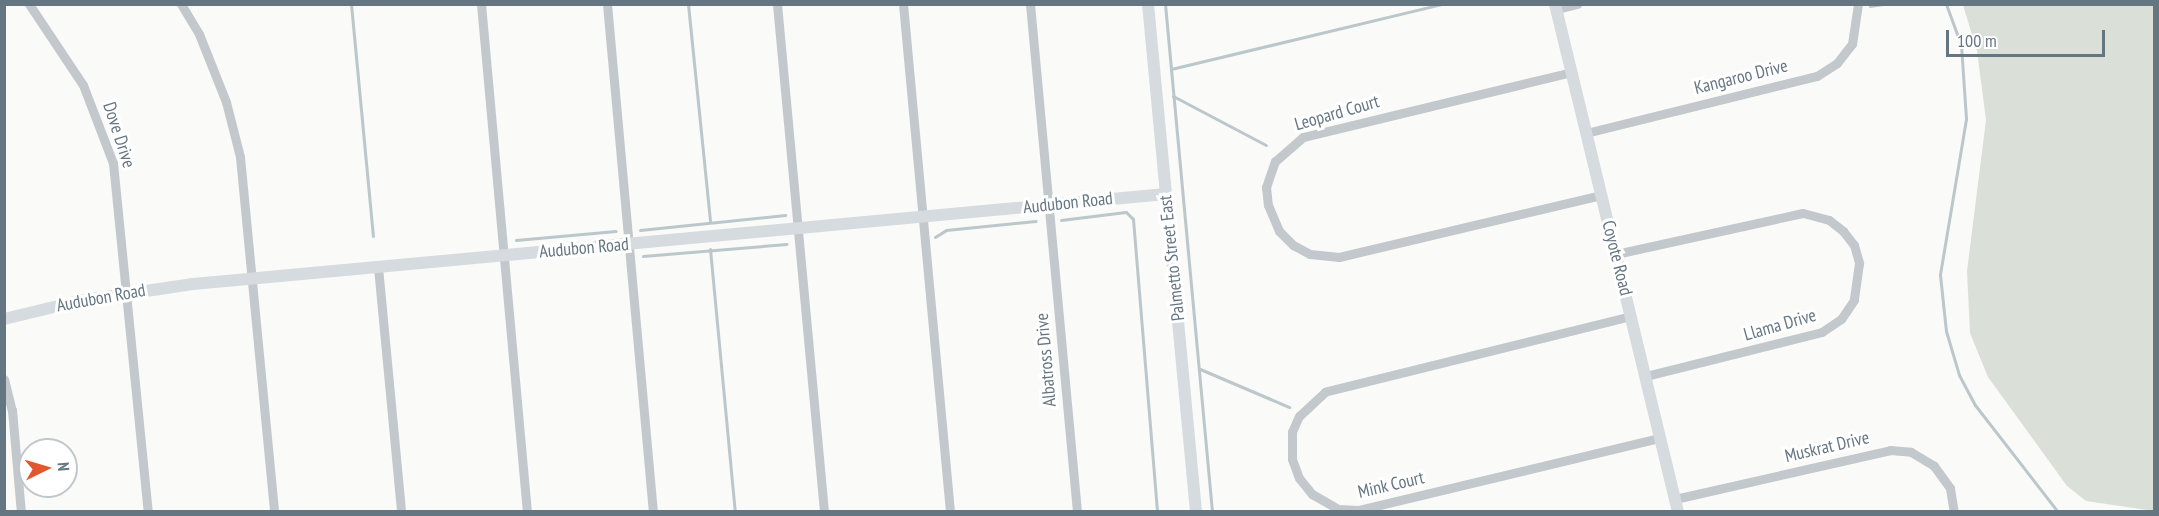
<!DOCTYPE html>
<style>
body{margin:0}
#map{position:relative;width:2159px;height:516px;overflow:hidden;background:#fafaf8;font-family:"PT Sans Narrow",sans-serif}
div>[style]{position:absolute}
.green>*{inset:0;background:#dadfd7}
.stream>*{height:3px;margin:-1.5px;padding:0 1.5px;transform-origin:1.5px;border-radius:1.5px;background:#bbc7cb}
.street>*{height:9px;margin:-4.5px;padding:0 4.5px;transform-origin:4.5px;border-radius:4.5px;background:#c3c8cc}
.secondary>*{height:12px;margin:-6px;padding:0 6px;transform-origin:6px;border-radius:6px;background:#d6dbdf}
span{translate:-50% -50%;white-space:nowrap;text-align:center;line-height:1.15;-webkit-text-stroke:6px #fff;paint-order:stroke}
.street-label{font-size:18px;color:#657683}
.frame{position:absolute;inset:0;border:6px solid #657683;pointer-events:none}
.north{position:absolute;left:18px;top:438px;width:60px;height:60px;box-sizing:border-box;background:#fff;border:2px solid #c1c8cd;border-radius:50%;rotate:85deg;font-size:16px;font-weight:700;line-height:24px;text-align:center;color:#657683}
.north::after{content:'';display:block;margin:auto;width:21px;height:27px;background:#e4572e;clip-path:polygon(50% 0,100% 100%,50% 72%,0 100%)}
.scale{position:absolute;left:1946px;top:30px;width:159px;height:27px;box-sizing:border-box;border:3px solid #657683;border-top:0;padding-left:8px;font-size:18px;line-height:21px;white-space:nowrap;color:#657683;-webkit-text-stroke:4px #fff;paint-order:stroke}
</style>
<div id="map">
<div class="green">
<i style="clip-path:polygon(1963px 5px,2154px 5px,2154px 511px,2086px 501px,2067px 486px,1988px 377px,1970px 333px,1967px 271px,1986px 120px,1977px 51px)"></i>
</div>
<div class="stream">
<i style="left:351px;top:4px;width:233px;rotate:84.6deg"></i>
<i style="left:688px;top:4px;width:219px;rotate:84.2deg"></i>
<i style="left:1165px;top:4px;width:510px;rotate:84.71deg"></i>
<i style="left:1946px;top:4px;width:44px;rotate:69.9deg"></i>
<i style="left:1961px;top:45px;width:74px;rotate:86.1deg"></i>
<i style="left:1966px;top:119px;width:158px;rotate:99.5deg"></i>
<i style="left:1940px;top:275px;width:56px;rotate:83.9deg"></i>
<i style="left:1946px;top:331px;width:46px;rotate:73.5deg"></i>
<i style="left:1959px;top:375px;width:34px;rotate:62deg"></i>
<i style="left:1975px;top:405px;width:135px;rotate:52.2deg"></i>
<i style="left:1870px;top:6px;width:13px;rotate:-9deg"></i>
<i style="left:1171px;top:69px;width:279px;rotate:-13.5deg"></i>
<i style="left:1173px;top:96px;width:105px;rotate:27.8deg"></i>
<i style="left:1061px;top:220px;width:65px;rotate:-7deg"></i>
<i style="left:1126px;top:212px;width:10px;rotate:45deg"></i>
<i style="left:1133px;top:219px;width:294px;rotate:85.3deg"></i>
<i style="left:640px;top:230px;width:146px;rotate:-5.9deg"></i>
<i style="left:935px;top:237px;width:13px;rotate:-32deg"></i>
<i style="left:946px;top:230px;width:90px;rotate:-5.7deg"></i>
<i style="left:516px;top:240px;width:100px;rotate:-5.1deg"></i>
<i style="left:710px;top:249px;width:264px;rotate:84.6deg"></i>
<i style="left:643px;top:256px;width:144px;rotate:-4.8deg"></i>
<i style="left:1200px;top:369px;width:97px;rotate:23.1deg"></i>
</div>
<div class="street">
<i style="left:29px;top:4px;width:97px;rotate:56.3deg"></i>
<i style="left:83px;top:85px;width:84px;rotate:69deg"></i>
<i style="left:113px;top:163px;width:351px;rotate:84.3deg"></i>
<i style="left:181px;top:4px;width:35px;rotate:59deg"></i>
<i style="left:199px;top:34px;width:73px;rotate:68.3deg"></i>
<i style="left:226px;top:102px;width:57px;rotate:75.7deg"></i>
<i style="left:240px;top:157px;width:357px;rotate:84.5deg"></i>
<i style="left:481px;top:4px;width:510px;rotate:84.83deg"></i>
<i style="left:607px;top:4px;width:510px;rotate:84.83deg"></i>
<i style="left:777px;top:4px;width:510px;rotate:84.71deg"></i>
<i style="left:903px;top:4px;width:510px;rotate:84.71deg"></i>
<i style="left:1030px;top:4px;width:510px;rotate:84.71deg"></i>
<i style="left:1557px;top:9px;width:21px;rotate:-14deg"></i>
<i style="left:1572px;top:72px;width:277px;rotate:166.4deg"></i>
<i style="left:1303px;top:137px;width:37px;rotate:139deg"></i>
<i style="left:1275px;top:161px;width:28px;rotate:109deg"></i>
<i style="left:1266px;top:187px;width:18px;rotate:84deg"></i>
<i style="left:1268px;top:205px;width:28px;rotate:67deg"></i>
<i style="left:1279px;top:231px;width:20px;rotate:45deg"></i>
<i style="left:1293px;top:245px;width:19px;rotate:28deg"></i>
<i style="left:1310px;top:254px;width:29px;rotate:6deg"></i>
<i style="left:1339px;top:257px;width:269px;rotate:-13.3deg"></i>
<i style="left:1586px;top:133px;width:238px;rotate:-13.9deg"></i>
<i style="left:1817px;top:76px;width:24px;rotate:-33deg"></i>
<i style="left:1837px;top:63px;width:24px;rotate:-52deg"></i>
<i style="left:1852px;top:44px;width:40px;rotate:-81.5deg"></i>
<i style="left:1616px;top:254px;width:191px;rotate:-12.4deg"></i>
<i style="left:1803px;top:213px;width:27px;rotate:15deg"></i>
<i style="left:1829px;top:220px;width:18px;rotate:38deg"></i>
<i style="left:1843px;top:231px;width:18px;rotate:52deg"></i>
<i style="left:1854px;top:245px;width:19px;rotate:74deg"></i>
<i style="left:1859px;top:263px;width:37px;rotate:98deg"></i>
<i style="left:1854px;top:300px;width:23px;rotate:124deg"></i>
<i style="left:1841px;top:319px;width:23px;rotate:146deg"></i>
<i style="left:1822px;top:332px;width:182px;rotate:166deg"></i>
<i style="left:378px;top:267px;width:246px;rotate:84.6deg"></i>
<i style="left:1631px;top:316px;width:315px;rotate:166.1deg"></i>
<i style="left:1325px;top:392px;width:35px;rotate:137deg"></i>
<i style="left:1299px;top:416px;width:17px;rotate:114deg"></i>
<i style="left:1292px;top:432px;width:27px;rotate:90deg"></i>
<i style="left:1292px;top:459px;width:20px;rotate:70deg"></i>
<i style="left:1299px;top:478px;width:21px;rotate:51deg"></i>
<i style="left:1312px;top:494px;width:30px;rotate:30deg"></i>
<i style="left:1338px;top:509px;width:21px;rotate:3deg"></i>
<i style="left:1359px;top:510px;width:309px;rotate:-13.5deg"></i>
<i style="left:4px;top:379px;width:32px;rotate:76deg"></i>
<i style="left:12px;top:410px;width:102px;rotate:85deg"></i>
<i style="left:1675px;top:499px;width:221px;rotate:-12.8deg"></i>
<i style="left:1890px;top:450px;width:21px;rotate:5deg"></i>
<i style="left:1911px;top:452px;width:27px;rotate:31deg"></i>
<i style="left:1934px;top:466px;width:27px;rotate:54deg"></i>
<i style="left:1950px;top:488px;width:24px;rotate:81deg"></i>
</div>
<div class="secondary">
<i style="left:1148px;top:4px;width:510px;rotate:84.6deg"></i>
<i style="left:1555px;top:4px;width:523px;rotate:76.39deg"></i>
<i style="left:4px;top:319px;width:77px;rotate:-13.5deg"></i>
<i style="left:79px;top:301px;width:115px;rotate:-8.5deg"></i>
<i style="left:193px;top:284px;width:977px;rotate:-5.28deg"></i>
</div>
<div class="street-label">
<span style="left:1741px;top:77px;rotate:-14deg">Kangaroo Drive</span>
<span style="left:1337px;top:113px;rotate:-16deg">Leopard Court</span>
<span style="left:119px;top:135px;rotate:72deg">Dove Drive</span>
<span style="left:1068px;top:203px;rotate:-6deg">Audubon Road</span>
<span style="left:584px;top:248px;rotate:-5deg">Audubon Road</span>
<span style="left:1172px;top:258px;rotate:-96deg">Palmetto Street East</span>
<span style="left:1617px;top:258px;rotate:76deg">Coyote Road</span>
<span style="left:101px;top:298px;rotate:-10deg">Audubon Road</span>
<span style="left:1780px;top:325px;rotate:-16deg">Llama Drive</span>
<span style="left:1046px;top:360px;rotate:-95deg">Albatross Drive</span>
<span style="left:1827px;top:447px;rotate:-13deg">Muskrat Drive</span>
<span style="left:1391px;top:485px;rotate:-13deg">Mink Court</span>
</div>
<div class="frame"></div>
<div class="north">N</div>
<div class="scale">100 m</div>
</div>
